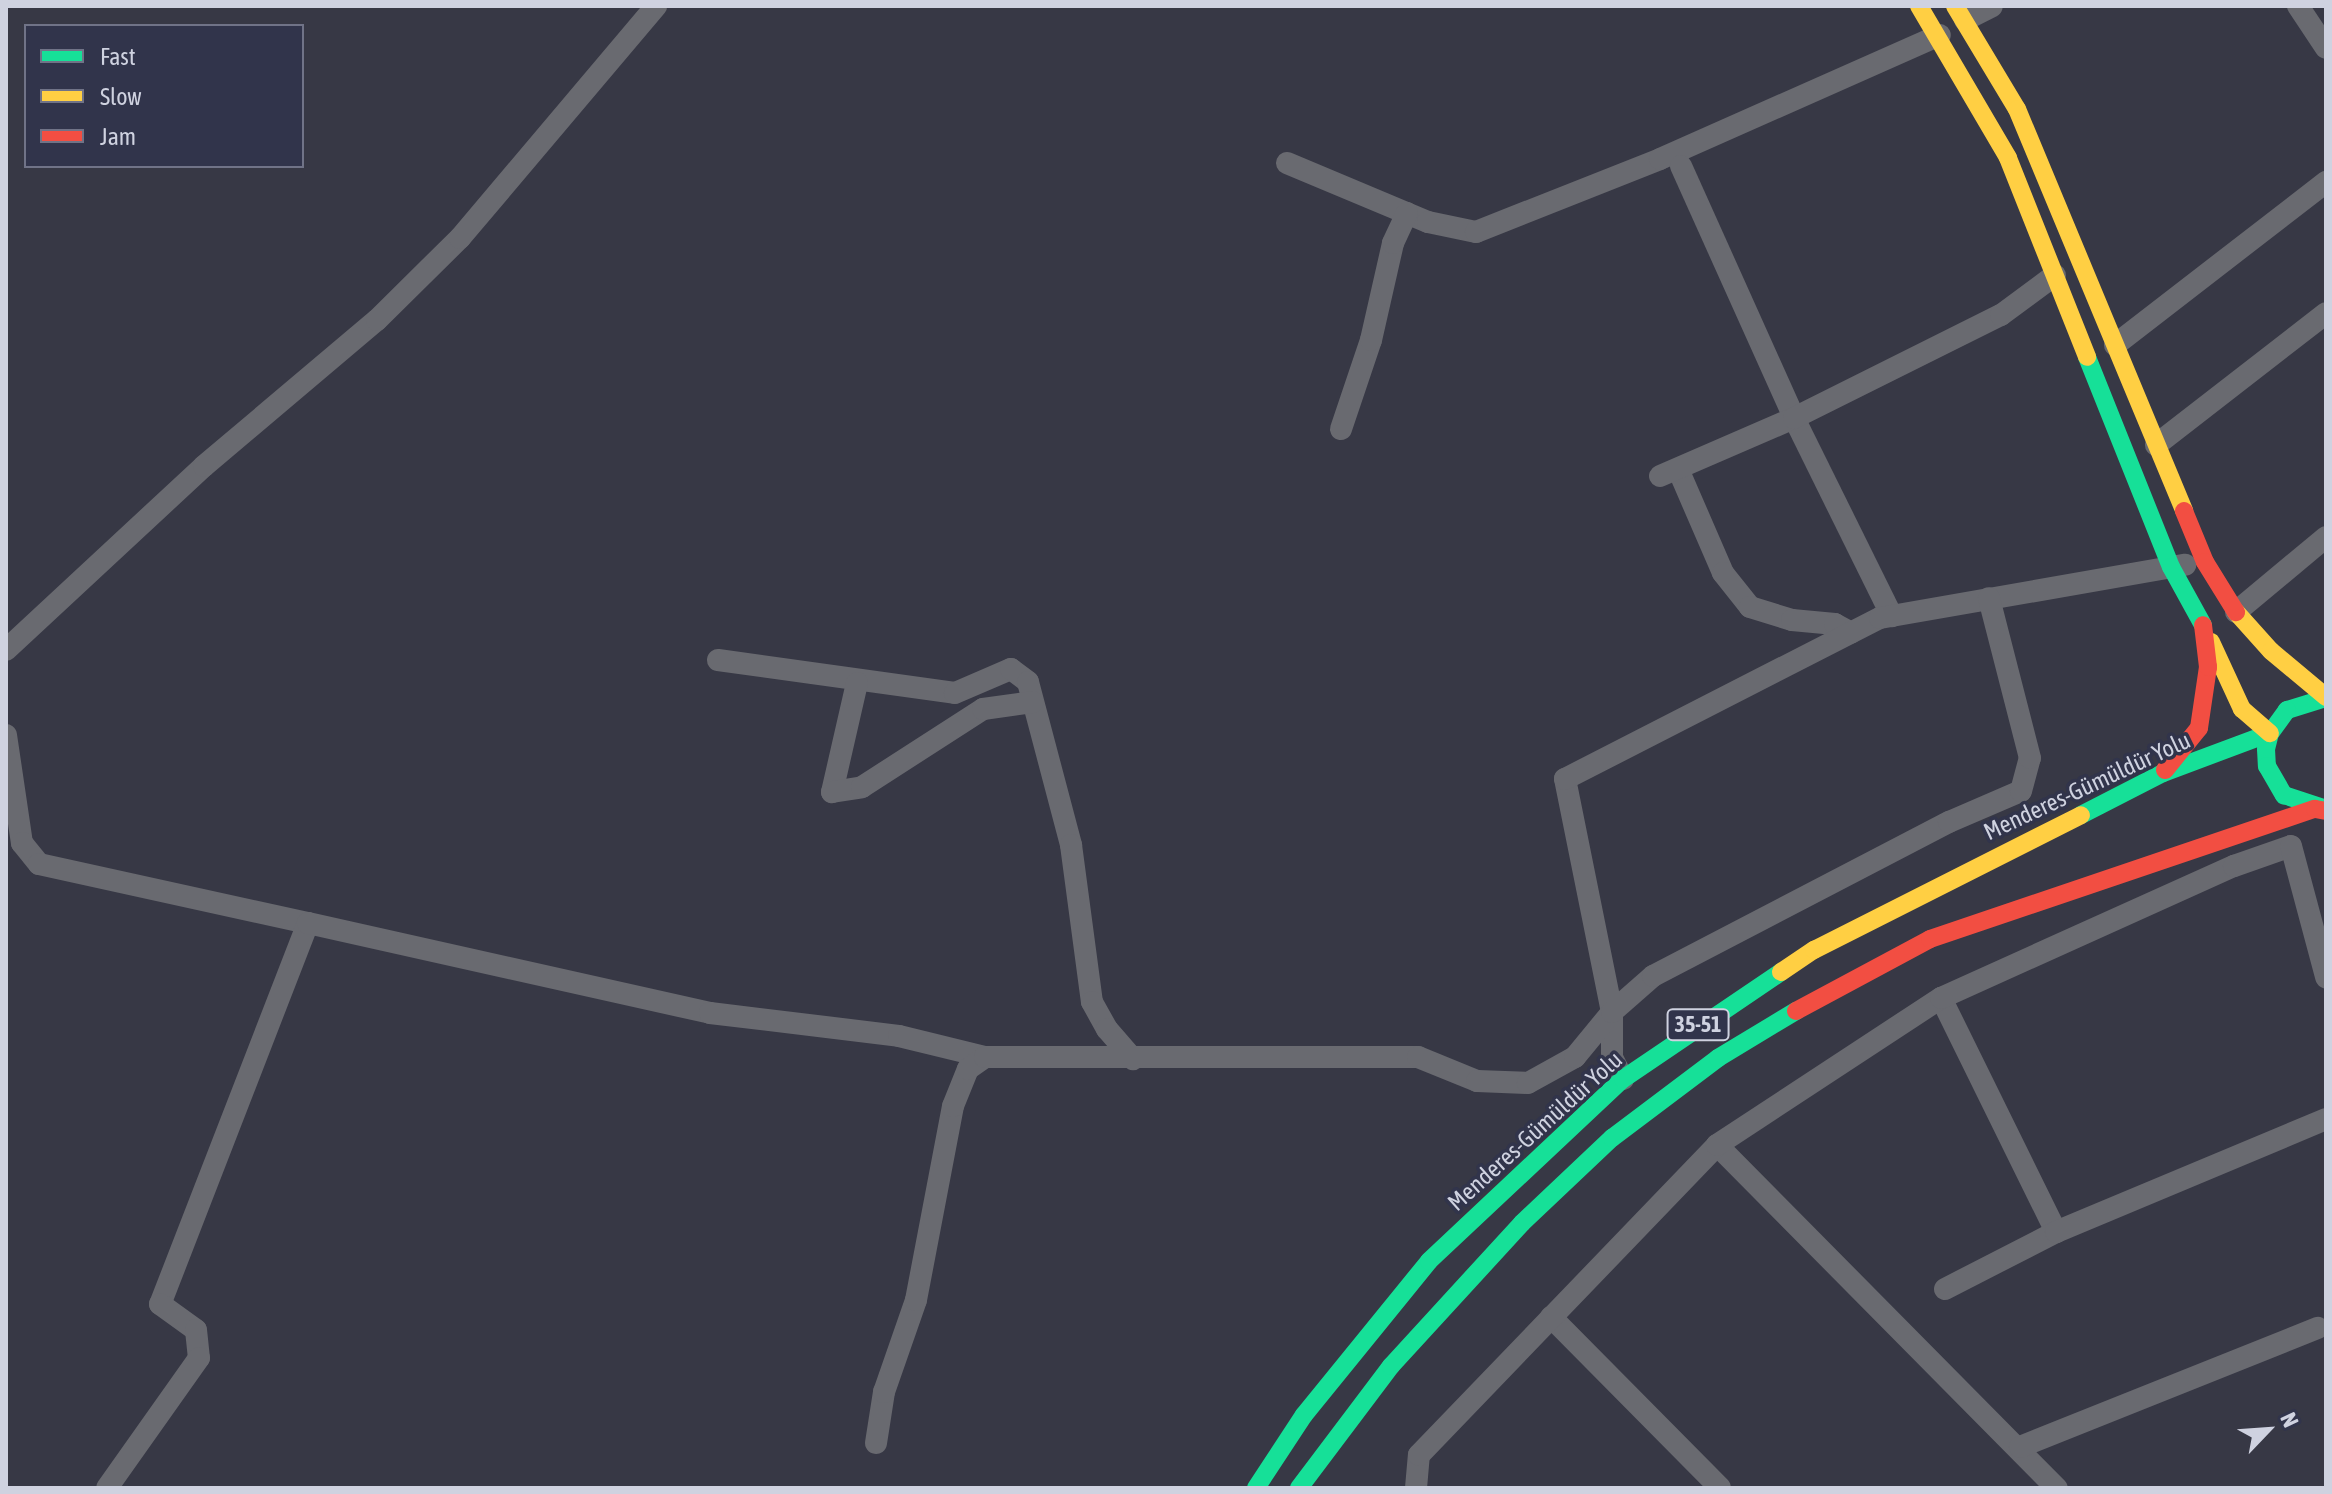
<!DOCTYPE html>
<meta charset="utf-8">
<style>
body{margin:0}
#map{position:relative;width:2332px;height:1494px;overflow:hidden;background:#373845;font-family:"Asap Condensed",sans-serif}
div>[style]{position:absolute}
.street>*{height:22px;margin:-11px;padding:0 11px;transform-origin:11px;border-radius:11px;background:#696a70}
.fast>*{height:18px;margin:-9px;padding:0 9px;transform-origin:9px;border-radius:9px;background:#16e098}
.slow>*{height:18px;margin:-9px;padding:0 9px;transform-origin:9px;border-radius:9px;background:#ffcf43}
.jam>*{height:18px;margin:-9px;padding:0 9px;transform-origin:9px;border-radius:9px;background:#f24e42}
span{translate:-50% -50%;white-space:nowrap;text-align:center;line-height:1.15;-webkit-text-stroke:7px #31344b;paint-order:stroke}
.shield-label span{padding:2px 6px;background:#31344b;border:2px solid;border-radius:6px;-webkit-text-stroke-width:0}
.shield-label{font-size:22px;color:#cfd2e0;font-weight:700}
.street-label{font-size:24px;color:#cfd2e0}
.frame{position:absolute;inset:0;border:8px solid #cfd2e0;pointer-events:none}
.legend{position:absolute;left:24px;top:24px;width:280px;height:144px;box-sizing:border-box;background:#31344b;border:2px solid #707387;margin:0;padding:10px 14px;list-style:none;font-size:24px;color:#cfd2e0}
.legend li{display:flex;align-items:center;gap:16px;height:40px}
.legend b{width:40px;border:2px solid #707387}
.north{position:absolute;left:2228px;top:1390px;width:80px;height:80px;-webkit-text-stroke:6px #31344b;paint-order:stroke;rotate:65deg;font-size:22px;font-weight:700;line-height:32px;text-align:center;color:#cfd2e0}
.north::after{content:'';display:block;margin:auto;width:28px;height:36px;background:#cfd2e0;clip-path:polygon(50% 0,100% 100%,50% 72%,0 100%)}
</style>
<div id="map">
<div class="street">
<i style="left:2298px;top:6px;width:50px;rotate:56.3deg"></i>
<i style="left:1965px;top:20px;width:30px;rotate:-27deg"></i>
<i style="left:1287px;top:163px;width:153px;rotate:22.7deg"></i>
<i style="left:1428px;top:222px;width:49px;rotate:11.8deg"></i>
<i style="left:1476px;top:232px;width:198px;rotate:-21.6deg"></i>
<i style="left:1660px;top:159px;width:306px;rotate:-23.9deg"></i>
<i style="left:1681px;top:166px;width:276px;rotate:65.8deg"></i>
<i style="left:1794px;top:418px;width:221px;rotate:63.7deg"></i>
<i style="left:2115px;top:345px;width:267px;rotate:-37.7deg"></i>
<i style="left:1341px;top:429px;width:94px;rotate:-71.4deg"></i>
<i style="left:1371px;top:340px;width:99px;rotate:-77.2deg"></i>
<i style="left:1393px;top:243px;width:33px;rotate:-65deg"></i>
<i style="left:2156px;top:445px;width:215px;rotate:-37.8deg"></i>
<i style="left:1678px;top:469px;width:113px;rotate:66.6deg"></i>
<i style="left:1723px;top:573px;width:43px;rotate:51.5deg"></i>
<i style="left:1750px;top:607px;width:44px;rotate:17.2deg"></i>
<i style="left:1792px;top:620px;width:43px;rotate:5.3deg"></i>
<i style="left:1835px;top:624px;width:18px;rotate:29deg"></i>
<i style="left:1660px;top:476px;width:146px;rotate:-23.4deg"></i>
<i style="left:1794px;top:418px;width:231px;rotate:-26.5deg"></i>
<i style="left:2001px;top:315px;width:67px;rotate:-36.5deg"></i>
<i style="left:2236px;top:612px;width:117px;rotate:-39.8deg"></i>
<i style="left:6px;top:650px;width:270px;rotate:-42.9deg"></i>
<i style="left:204px;top:466px;width:226px;rotate:-40.2deg"></i>
<i style="left:377px;top:320px;width:117px;rotate:-44.7deg"></i>
<i style="left:460px;top:238px;width:304px;rotate:-49.8deg"></i>
<i style="left:718px;top:660px;width:239px;rotate:7.9deg"></i>
<i style="left:955px;top:693px;width:61px;rotate:-23.2deg"></i>
<i style="left:1011px;top:669px;width:21px;rotate:37deg"></i>
<i style="left:1028px;top:682px;width:169px;rotate:75.2deg"></i>
<i style="left:1071px;top:845px;width:158px;rotate:82.4deg"></i>
<i style="left:1092px;top:1002px;width:31px;rotate:61deg"></i>
<i style="left:1107px;top:1029px;width:40px;rotate:49deg"></i>
<i style="left:857px;top:683px;width:112px;rotate:102.9deg"></i>
<i style="left:832px;top:792px;width:30px;rotate:-9deg"></i>
<i style="left:862px;top:787px;width:144px;rotate:-32.8deg"></i>
<i style="left:983px;top:709px;width:50px;rotate:-8deg"></i>
<i style="left:6px;top:735px;width:109px;rotate:81.6deg"></i>
<i style="left:22px;top:843px;width:27px;rotate:51deg"></i>
<i style="left:39px;top:864px;width:275px;rotate:12.4deg"></i>
<i style="left:308px;top:923px;width:409px;rotate:111.2deg"></i>
<i style="left:160px;top:1304px;width:44px;rotate:35.8deg"></i>
<i style="left:196px;top:1330px;width:28px;rotate:84deg"></i>
<i style="left:199px;top:1358px;width:159px;rotate:125.3deg"></i>
<i style="left:308px;top:923px;width:412px;rotate:12.6deg"></i>
<i style="left:710px;top:1013px;width:190px;rotate:6.9deg"></i>
<i style="left:899px;top:1036px;width:89px;rotate:13.7deg"></i>
<i style="left:1941px;top:998px;width:261px;rotate:63.8deg"></i>
<i style="left:1623px;top:1079px;width:25px;rotate:-117deg"></i>
<i style="left:1612px;top:1057px;width:45px;rotate:-90deg"></i>
<i style="left:1612px;top:1012px;width:238px;rotate:-101.4deg"></i>
<i style="left:1565px;top:779px;width:354px;rotate:-27.1deg"></i>
<i style="left:1880px;top:618px;width:310px;rotate:-9.9deg"></i>
<i style="left:1717px;top:1145px;width:483px;rotate:45.3deg"></i>
<i style="left:1945px;top:1289px;width:125px;rotate:-27.2deg"></i>
<i style="left:2056px;top:1232px;width:293px;rotate:-22.7deg"></i>
<i style="left:1551px;top:1317px;width:240px;rotate:45.3deg"></i>
<i style="left:876px;top:1443px;width:52px;rotate:-81.1deg"></i>
<i style="left:884px;top:1392px;width:97px;rotate:-70.8deg"></i>
<i style="left:916px;top:1300px;width:197px;rotate:-79.2deg"></i>
<i style="left:953px;top:1106px;width:40px;rotate:-68deg"></i>
<i style="left:968px;top:1069px;width:21px;rotate:-35deg"></i>
<i style="left:985px;top:1057px;width:433px"></i>
<i style="left:1418px;top:1057px;width:64px;rotate:22.1deg"></i>
<i style="left:1477px;top:1081px;width:51px;rotate:2.2deg"></i>
<i style="left:1528px;top:1083px;width:54px;rotate:-29deg"></i>
<i style="left:1575px;top:1057px;width:58px;rotate:-50.6deg"></i>
<i style="left:1612px;top:1012px;width:55px;rotate:-41.3deg"></i>
<i style="left:1653px;top:976px;width:334px;rotate:-27.5deg"></i>
<i style="left:1949px;top:822px;width:78px;rotate:-23.3deg"></i>
<i style="left:2021px;top:791px;width:34px;rotate:-75deg"></i>
<i style="left:2030px;top:758px;width:165px;rotate:-104.4deg"></i>
<i style="left:2020px;top:1447px;width:321px;rotate:-21.8deg"></i>
<i style="left:1416px;top:1488px;width:33px;rotate:-85deg"></i>
<i style="left:1419px;top:1455px;width:430px;rotate:-46.1deg"></i>
<i style="left:1717px;top:1145px;width:268px;rotate:-33.3deg"></i>
<i style="left:1941px;top:998px;width:321px;rotate:-24.3deg"></i>
<i style="left:2234px;top:866px;width:60px;rotate:-19.3deg"></i>
<i style="left:2291px;top:846px;width:136px;rotate:75deg"></i>
</div>
<div class="fast">
<i style="left:2087px;top:357px;width:226px;rotate:68.2deg"></i>
<i style="left:2171px;top:567px;width:66px;rotate:61.1deg"></i>
<i style="left:2326px;top:698px;width:41px;rotate:162.9deg"></i>
<i style="left:2287px;top:710px;width:29px;rotate:126deg"></i>
<i style="left:2270px;top:733px;width:16px;rotate:104deg"></i>
<i style="left:2266px;top:749px;width:17px;rotate:87deg"></i>
<i style="left:2267px;top:766px;width:34px;rotate:60deg"></i>
<i style="left:2284px;top:795px;width:44px;rotate:18.4deg"></i>
<i style="left:2081px;top:815px;width:92px;rotate:-27.1deg"></i>
<i style="left:2163px;top:773px;width:114px;rotate:-20.5deg"></i>
<i style="left:1256px;top:1488px;width:87px;rotate:-56.7deg"></i>
<i style="left:1304px;top:1415px;width:198px;rotate:-50.9deg"></i>
<i style="left:1429px;top:1261px;width:266px;rotate:-43.2deg"></i>
<i style="left:1623px;top:1079px;width:191px;rotate:-34.1deg"></i>
<i style="left:1299px;top:1488px;width:153px;rotate:-53deg"></i>
<i style="left:1391px;top:1366px;width:194px;rotate:-47.5deg"></i>
<i style="left:1522px;top:1223px;width:124px;rotate:-43.4deg"></i>
<i style="left:1612px;top:1138px;width:133px;rotate:-37deg"></i>
<i style="left:1718px;top:1058px;width:91px;rotate:-31.1deg"></i>
</div>
<div class="slow">
<i style="left:1919px;top:6px;width:176px;rotate:59.6deg"></i>
<i style="left:2008px;top:158px;width:214px;rotate:68.3deg"></i>
<i style="left:1955px;top:6px;width:120px;rotate:59deg"></i>
<i style="left:2017px;top:109px;width:435px;rotate:67.4deg"></i>
<i style="left:2236px;top:612px;width:52px;rotate:48.1deg"></i>
<i style="left:2271px;top:651px;width:72px;rotate:39.9deg"></i>
<i style="left:2211px;top:642px;width:74px;rotate:65.2deg"></i>
<i style="left:2242px;top:709px;width:37px;rotate:41deg"></i>
<i style="left:1781px;top:972px;width:40px;rotate:-34deg"></i>
<i style="left:1814px;top:950px;width:299px;rotate:-26.8deg"></i>
</div>
<div class="jam">
<i style="left:2184px;top:511px;width:55px;rotate:67.6deg"></i>
<i style="left:2205px;top:562px;width:59px;rotate:58.2deg"></i>
<i style="left:2165px;top:770px;width:54px;rotate:-51deg"></i>
<i style="left:2199px;top:728px;width:62px;rotate:-81.6deg"></i>
<i style="left:2208px;top:667px;width:42px;rotate:-96.8deg"></i>
<i style="left:1796px;top:1011px;width:152px;rotate:-28.2deg"></i>
<i style="left:1930px;top:939px;width:406px;rotate:-18.7deg"></i>
<i style="left:2315px;top:809px;width:11px;rotate:10deg"></i>
</div>
<div class="shield-label">
<span style="left:1698px;top:1025px">35-51</span>
</div>
<div class="street-label">
<span style="left:2087px;top:786px;rotate:-25deg">Menderes-Gümüldür Yolu</span>
<span style="left:1535px;top:1131px;rotate:-42deg">Menderes-Gümüldür Yolu</span>
</div>
<div class="frame"></div>
<ul class="legend">
<li><b style="height:10px;background:#16e098"></b>Fast</li>
<li><b style="height:10px;background:#ffcf43"></b>Slow</li>
<li><b style="height:10px;background:#f24e42"></b>Jam</li>
</ul>
<div class="north">N</div>
</div>
